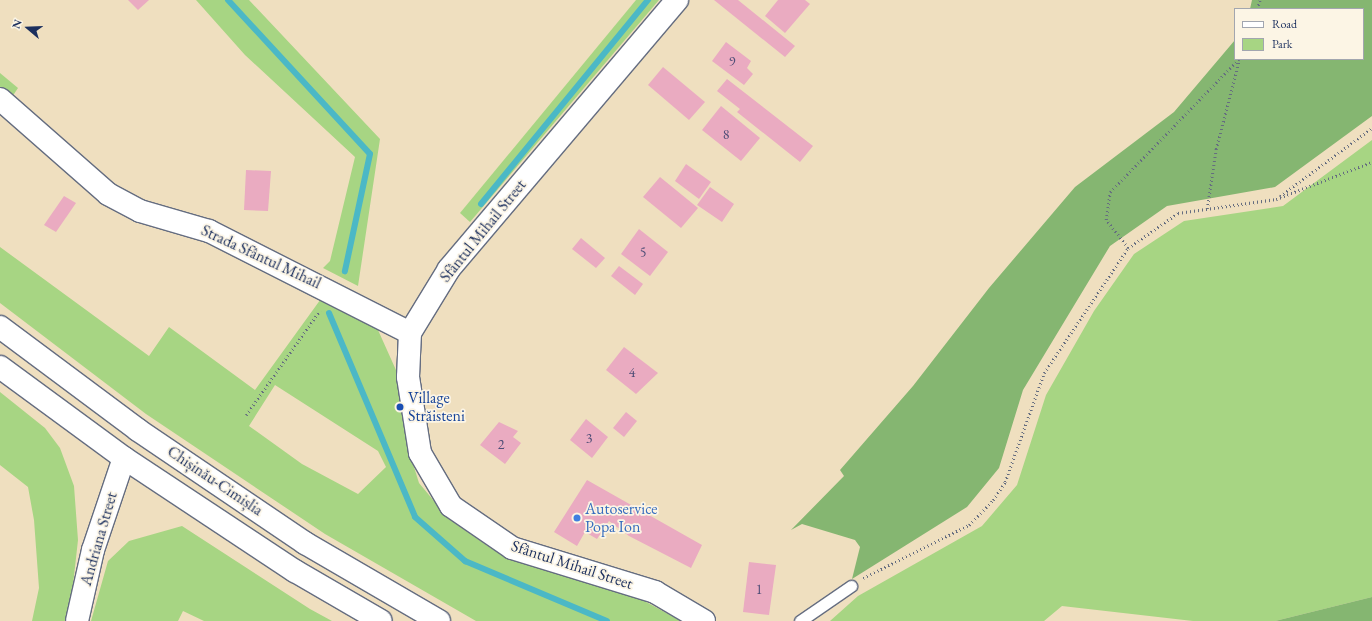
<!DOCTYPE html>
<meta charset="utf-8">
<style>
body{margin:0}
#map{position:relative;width:1372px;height:621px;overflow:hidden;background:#efdfbf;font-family:"EB Garamond",serif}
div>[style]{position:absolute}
.green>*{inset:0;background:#a7d583}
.forest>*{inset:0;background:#85b671}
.stream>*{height:6px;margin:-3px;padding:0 3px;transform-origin:3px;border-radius:3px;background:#4bb8c6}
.building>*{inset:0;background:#eaabc1}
.path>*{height:2.5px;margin-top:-1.25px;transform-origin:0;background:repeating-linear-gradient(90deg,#656d80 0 1px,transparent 0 4px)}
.roads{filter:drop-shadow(1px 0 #656d80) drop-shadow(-1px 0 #656d80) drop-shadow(0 1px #656d80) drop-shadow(0 -1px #656d80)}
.lane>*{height:11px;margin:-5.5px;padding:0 5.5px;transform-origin:5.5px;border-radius:5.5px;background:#fff}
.street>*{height:22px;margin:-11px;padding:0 11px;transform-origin:11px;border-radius:11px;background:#fff}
.highway>*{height:22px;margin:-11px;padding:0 11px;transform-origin:11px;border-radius:11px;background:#fff}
.dots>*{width:11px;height:11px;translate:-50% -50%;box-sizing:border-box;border:2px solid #fcf5e5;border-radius:50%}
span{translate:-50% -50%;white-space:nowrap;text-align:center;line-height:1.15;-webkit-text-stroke:3.5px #fcf5e5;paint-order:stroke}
.number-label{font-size:14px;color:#4f4e77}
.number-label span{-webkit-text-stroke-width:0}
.street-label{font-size:16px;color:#1b2f5e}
.transit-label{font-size:16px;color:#164399}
.left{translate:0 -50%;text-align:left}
.shop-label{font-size:16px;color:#366cbe}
.legend{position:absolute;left:1234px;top:8px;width:130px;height:52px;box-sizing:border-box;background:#fcf5e5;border:1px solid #a2a6af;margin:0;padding:5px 7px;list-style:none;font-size:12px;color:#1b2f5e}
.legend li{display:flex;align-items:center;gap:8px;height:20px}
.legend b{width:20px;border:1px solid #a2a6af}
.north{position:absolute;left:8px;top:8px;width:40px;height:40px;-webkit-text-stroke:3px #fcf5e5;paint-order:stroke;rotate:289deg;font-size:11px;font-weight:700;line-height:16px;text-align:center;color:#1b2f5e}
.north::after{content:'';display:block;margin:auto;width:14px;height:18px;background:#1b2f5e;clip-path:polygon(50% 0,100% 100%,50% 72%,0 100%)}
</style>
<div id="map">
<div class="green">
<i style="clip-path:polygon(196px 0,249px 0,380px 139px,358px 286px,323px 268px,330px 261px,355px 157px,245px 55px)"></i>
<i style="clip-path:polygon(636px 0,659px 0,470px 222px,460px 213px)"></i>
<i style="clip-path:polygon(0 73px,18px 88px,12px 97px,0 88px)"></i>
<i style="clip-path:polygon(1372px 140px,1372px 597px,1275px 621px,1193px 621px,1062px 606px,1044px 621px,830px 621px,858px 596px,982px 526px,1017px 485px,1046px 395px,1094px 311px,1134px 254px,1184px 221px,1283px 206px)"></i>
<i style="clip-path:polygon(evenodd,0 247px,149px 356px,169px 327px,255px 390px,323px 296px,364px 314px,378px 330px,400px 379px,409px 451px,419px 483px,449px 519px,492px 549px,549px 571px,637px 597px,681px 621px,476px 621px,325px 534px,146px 414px,0 303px,0 247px,275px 385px,378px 451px,386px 467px,358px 494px,302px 464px,249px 426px,275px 385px)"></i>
<i style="clip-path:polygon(0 392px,45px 428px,60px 448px,74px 486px,78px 540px,69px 621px,32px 621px,39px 588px,34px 520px,28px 487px,0 465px)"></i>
<i style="clip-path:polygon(182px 526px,310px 609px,332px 621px,204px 621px,183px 611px,178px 621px,91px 621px,108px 561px,129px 541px)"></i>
</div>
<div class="forest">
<i style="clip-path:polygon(1252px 0,1372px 0,1372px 116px,1275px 187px,1167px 206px,1110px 246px,1023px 390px,999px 468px,967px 507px,852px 579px,860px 547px,855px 540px,802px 524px,791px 530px,844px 476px,840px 470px,913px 386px,989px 288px,1075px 187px,1174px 112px,1235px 40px,1235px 59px,1363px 59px,1363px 9px,1250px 9px)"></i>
<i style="clip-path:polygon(1372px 597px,1372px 621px,1275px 621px)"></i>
</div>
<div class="stream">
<i style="left:228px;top:0;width:209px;rotate:47.3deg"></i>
<i style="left:370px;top:154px;width:120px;rotate:102.1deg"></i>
<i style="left:481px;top:204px;width:264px;rotate:-50.7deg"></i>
<i style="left:329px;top:313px;width:221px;rotate:67.1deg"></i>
<i style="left:415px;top:517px;width:67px;rotate:41.3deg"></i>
<i style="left:465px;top:561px;width:154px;rotate:22.9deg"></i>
</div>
<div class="building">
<i style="clip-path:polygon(128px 0,149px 0,138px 10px)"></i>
<i style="clip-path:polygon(714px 0,738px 0,795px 46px,785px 57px)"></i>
<i style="clip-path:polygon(778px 0,805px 0,810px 4px,785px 33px,765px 16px)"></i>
<i style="clip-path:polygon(726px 42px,751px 61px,747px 68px,753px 74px,744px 85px,712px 61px)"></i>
<i style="clip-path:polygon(663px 67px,705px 102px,689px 120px,648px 85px)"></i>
<i style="clip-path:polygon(727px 79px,813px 146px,800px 162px,737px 112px,740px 109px,717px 91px)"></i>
<i style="clip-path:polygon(721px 106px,760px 138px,741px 161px,702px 130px)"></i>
<i style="clip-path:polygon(686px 164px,711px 182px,699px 199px,675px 181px)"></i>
<i style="clip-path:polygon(246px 170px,271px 171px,268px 211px,244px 210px)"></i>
<i style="clip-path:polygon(660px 177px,698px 208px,681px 228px,643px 197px)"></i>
<i style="clip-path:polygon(710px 187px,734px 204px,722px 222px,697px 205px)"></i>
<i style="clip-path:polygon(64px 196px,76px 203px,56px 232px,44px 225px)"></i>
<i style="clip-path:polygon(639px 229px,668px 252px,650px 276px,621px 254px)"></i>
<i style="clip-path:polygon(581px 238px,605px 258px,596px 268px,572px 249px)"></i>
<i style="clip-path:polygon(619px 266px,643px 284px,635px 295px,611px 276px)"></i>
<i style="clip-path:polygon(624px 347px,658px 373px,636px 394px,606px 370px)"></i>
<i style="clip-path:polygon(626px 412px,637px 421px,624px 437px,613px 428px)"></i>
<i style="clip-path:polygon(586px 419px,608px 437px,592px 458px,570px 440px)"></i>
<i style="clip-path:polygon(499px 422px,518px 431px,513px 437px,521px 443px,505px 464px,480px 445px)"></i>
<i style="clip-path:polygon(587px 480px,702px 545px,691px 568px,629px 536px,609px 521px,597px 539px,585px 532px,577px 546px,554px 532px)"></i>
<i style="clip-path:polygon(749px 562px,776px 565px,769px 615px,743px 612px)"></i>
</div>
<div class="path">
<i style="left:1257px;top:9px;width:9px;rotate:-72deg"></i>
<i style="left:1280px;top:196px;width:114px;rotate:-36.5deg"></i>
<i style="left:1207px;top:209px;width:61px;rotate:-81.5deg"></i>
<i style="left:1216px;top:149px;width:91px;rotate:-75.4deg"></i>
<i style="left:1128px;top:248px;width:36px;rotate:-128deg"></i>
<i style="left:1106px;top:220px;width:28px;rotate:-82deg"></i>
<i style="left:1110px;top:192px;width:185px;rotate:-45.9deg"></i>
<i style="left:246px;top:415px;width:128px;rotate:-54.8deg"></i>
<i style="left:863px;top:578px;width:119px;rotate:-26.6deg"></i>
<i style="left:969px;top:525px;width:35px;rotate:-46deg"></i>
<i style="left:993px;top:500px;width:22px;rotate:-56deg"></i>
<i style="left:1005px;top:482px;width:116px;rotate:-70.3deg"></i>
<i style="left:1044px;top:373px;width:151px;rotate:-56.1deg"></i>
<i style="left:1128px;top:248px;width:61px;rotate:-35deg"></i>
<i style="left:1178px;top:213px;width:99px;rotate:-8.1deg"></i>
<i style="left:1276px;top:199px;width:103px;rotate:-21.1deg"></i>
</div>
<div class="roads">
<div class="lane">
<i style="left:800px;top:621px;width:62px;rotate:-34.5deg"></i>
</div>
<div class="street">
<i style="left:677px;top:0;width:353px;rotate:130.3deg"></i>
<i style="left:449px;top:269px;width:75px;rotate:121.4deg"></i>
<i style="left:410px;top:333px;width:44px;rotate:92.6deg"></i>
<i style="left:408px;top:377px;width:77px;rotate:81deg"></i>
<i style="left:420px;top:453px;width:61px;rotate:59.7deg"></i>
<i style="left:451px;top:506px;width:74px;rotate:34.5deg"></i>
<i style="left:512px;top:548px;width:150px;rotate:17.1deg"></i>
<i style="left:655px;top:592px;width:57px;rotate:30.6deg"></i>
<i style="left:0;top:99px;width:144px;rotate:41.3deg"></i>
<i style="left:108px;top:194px;width:36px;rotate:28deg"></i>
<i style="left:140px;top:211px;width:72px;rotate:16.2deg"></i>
<i style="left:209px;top:231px;width:225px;rotate:26.9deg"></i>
<i style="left:77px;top:621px;width:73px;rotate:-77.3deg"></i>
<i style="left:93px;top:550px;width:97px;rotate:-71.4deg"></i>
</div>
<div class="highway">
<i style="left:0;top:327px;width:172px;rotate:36.7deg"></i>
<i style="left:138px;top:430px;width:202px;rotate:34.1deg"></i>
<i style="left:305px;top:543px;width:155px;rotate:30.2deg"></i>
<i style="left:0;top:367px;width:154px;rotate:36.3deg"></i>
<i style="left:124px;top:458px;width:205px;rotate:33.5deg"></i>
<i style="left:295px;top:571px;width:99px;rotate:30.2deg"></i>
</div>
</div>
<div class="dots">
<i style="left:400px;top:407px;background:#1a4fb4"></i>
<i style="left:577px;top:518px;background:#3f7fe0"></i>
</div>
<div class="number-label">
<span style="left:732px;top:61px">9</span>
<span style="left:726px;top:134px">8</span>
<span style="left:643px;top:252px">5</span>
<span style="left:632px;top:372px">4</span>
<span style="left:589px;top:438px">3</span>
<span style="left:501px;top:444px">2</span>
<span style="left:759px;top:589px">1</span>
</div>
<div class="street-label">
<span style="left:483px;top:231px;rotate:-51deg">Sfântul Mihail Street</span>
<span style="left:261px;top:257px;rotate:25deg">Strada Sfântul Mihail</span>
<span style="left:215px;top:481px;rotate:34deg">Chișinău-Cimișlia</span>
<span style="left:99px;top:539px;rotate:-74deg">Andriana Street</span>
<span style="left:572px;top:565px;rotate:18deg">Sfântul Mihail Street</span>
</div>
<div class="transit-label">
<span class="left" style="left:408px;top:407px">Village<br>Străisteni</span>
</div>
<div class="shop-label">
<span class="left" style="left:585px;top:518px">Autoservice<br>Popa Ion</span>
</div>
<ul class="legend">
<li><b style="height:5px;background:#fff"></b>Road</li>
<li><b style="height:11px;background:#a7d583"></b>Park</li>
</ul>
<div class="north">N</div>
</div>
